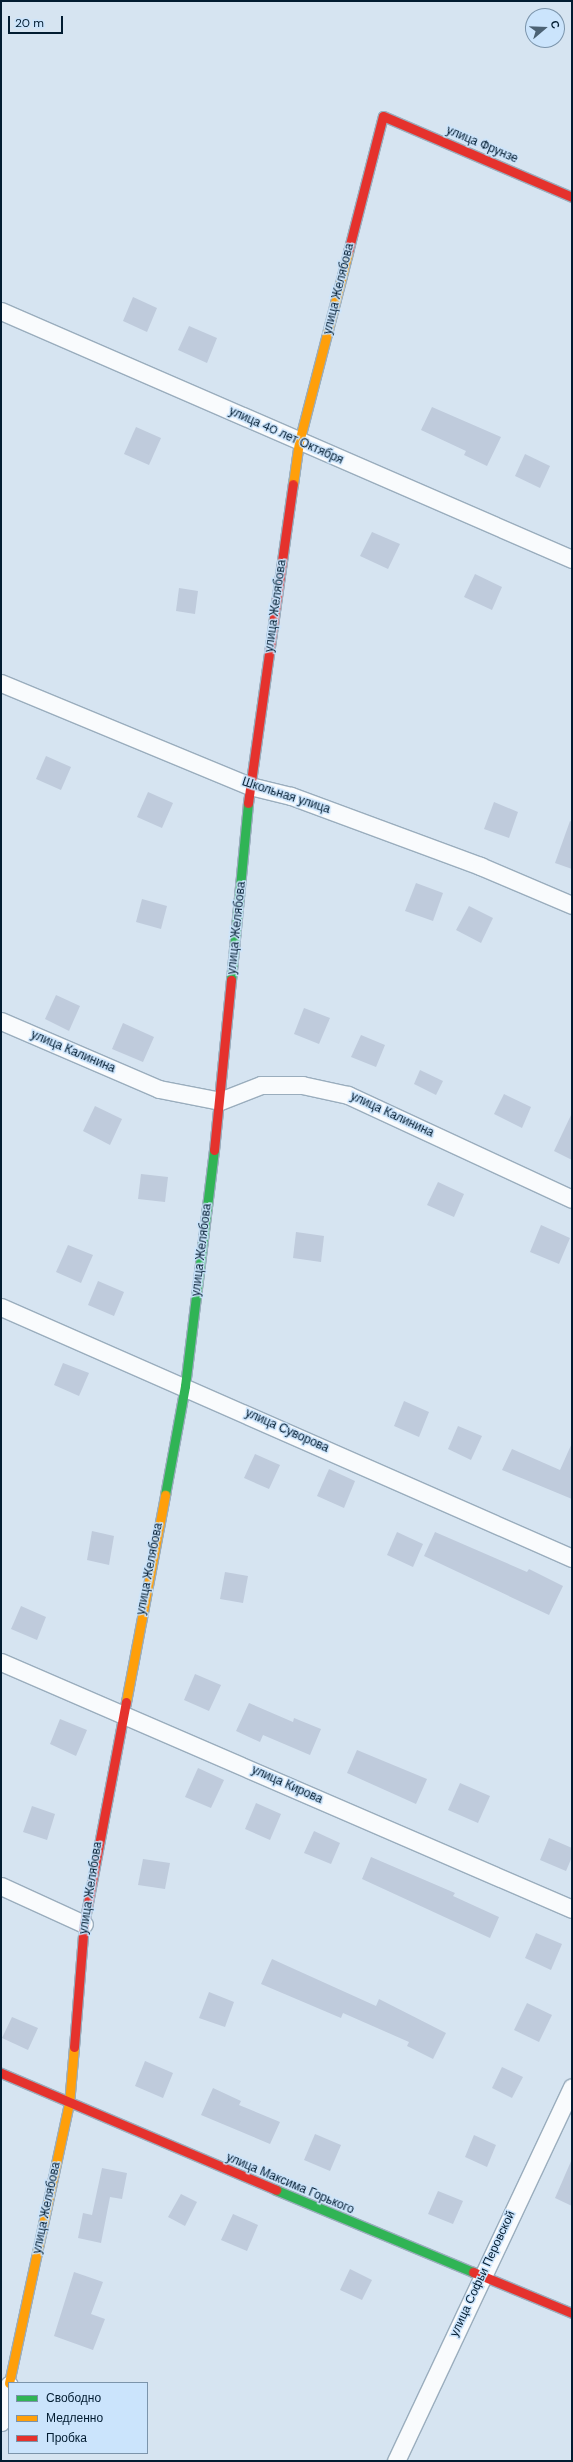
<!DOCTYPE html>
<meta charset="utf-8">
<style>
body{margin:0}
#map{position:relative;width:573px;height:2462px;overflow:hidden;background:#d6e4f1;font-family:"DM Sans",sans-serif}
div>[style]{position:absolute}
.building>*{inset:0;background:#bfcbdc}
.roads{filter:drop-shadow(1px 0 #9aadbd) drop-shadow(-1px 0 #9aadbd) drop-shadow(0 1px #9aadbd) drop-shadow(0 -1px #9aadbd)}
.street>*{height:17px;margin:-8.5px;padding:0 8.5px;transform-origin:8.5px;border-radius:8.5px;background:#f9fbfd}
.fast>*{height:9px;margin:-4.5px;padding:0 4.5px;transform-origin:4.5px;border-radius:4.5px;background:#30b455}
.slow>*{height:9px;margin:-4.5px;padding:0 4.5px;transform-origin:4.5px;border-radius:4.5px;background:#ff9f0a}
.jam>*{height:9px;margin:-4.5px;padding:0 4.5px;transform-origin:4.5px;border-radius:4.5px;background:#e5322d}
span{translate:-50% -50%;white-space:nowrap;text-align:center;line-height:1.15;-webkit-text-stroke:3px #cbe4fc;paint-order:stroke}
.street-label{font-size:12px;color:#021c31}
.frame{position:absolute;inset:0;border:2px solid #021c31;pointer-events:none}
.legend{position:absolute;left:8px;top:2382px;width:140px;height:72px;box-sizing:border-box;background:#cbe4fc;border:1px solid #7b94ab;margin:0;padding:5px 7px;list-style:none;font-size:12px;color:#021c31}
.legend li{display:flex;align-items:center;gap:8px;height:20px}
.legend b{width:20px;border:1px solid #7b94ab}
.north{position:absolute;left:525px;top:8px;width:40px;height:40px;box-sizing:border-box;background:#cbe4fc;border:1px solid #7b94ab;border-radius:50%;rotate:71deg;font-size:11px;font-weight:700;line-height:16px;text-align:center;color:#021c31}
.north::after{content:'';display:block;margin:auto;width:14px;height:18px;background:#4c6274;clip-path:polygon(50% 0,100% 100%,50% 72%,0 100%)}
.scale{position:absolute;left:8px;top:16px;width:55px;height:18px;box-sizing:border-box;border:2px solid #021c31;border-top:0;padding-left:5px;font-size:12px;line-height:14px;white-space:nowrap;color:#021c31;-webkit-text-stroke:3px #cbe4fc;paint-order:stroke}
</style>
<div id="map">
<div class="building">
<i style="clip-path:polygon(133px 297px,157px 308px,147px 332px,123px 321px)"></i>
<i style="clip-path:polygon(189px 326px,217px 338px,207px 363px,178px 350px)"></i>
<i style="clip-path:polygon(432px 407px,501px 437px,487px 466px,464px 455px,466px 451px,421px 430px)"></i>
<i style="clip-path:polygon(136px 427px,161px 438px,149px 465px,124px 454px)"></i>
<i style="clip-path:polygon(525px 454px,550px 466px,540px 488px,515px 476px)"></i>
<i style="clip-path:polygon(372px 532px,400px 544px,388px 569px,360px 556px)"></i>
<i style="clip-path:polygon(475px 574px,502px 587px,492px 610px,464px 597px)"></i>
<i style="clip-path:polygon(179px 588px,198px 591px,195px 614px,176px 611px)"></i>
<i style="clip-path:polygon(46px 756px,71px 767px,61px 790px,36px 779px)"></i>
<i style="clip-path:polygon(148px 792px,173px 803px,162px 828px,137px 817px)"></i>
<i style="clip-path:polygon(494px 802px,518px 812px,509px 838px,484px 829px)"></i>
<i style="clip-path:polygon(570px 821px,572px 822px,572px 869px,555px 863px)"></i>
<i style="clip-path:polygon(416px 883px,443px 893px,433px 921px,405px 911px)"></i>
<i style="clip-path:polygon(142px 899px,167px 906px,161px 929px,136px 922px)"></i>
<i style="clip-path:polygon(469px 906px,493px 918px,481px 943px,456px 930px)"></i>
<i style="clip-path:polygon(56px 995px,80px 1006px,69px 1031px,45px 1019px)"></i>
<i style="clip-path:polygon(304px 1008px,330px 1018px,319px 1044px,294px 1034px)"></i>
<i style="clip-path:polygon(123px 1023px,154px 1037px,143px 1062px,112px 1049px)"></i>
<i style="clip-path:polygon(361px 1035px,385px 1045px,376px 1067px,351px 1057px)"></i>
<i style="clip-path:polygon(420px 1070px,443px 1081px,436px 1095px,414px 1084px)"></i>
<i style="clip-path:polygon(504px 1094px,531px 1107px,522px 1128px,494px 1114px)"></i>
<i style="clip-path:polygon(95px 1106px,122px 1119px,110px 1145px,83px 1131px)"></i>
<i style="clip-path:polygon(572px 1113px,572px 1160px,554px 1151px)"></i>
<i style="clip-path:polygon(141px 1174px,168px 1177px,165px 1202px,138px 1199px)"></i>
<i style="clip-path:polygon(438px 1182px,464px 1194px,454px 1217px,427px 1205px)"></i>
<i style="clip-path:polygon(541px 1225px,570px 1238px,559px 1264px,530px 1252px)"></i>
<i style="clip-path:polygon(296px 1232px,324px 1236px,321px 1262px,293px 1258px)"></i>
<i style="clip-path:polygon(68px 1245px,93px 1255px,81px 1283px,56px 1272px)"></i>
<i style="clip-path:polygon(98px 1281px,124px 1292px,114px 1316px,88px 1305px)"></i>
<i style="clip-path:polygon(63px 1363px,89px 1373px,79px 1396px,54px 1385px)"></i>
<i style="clip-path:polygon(404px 1401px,429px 1412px,419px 1437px,394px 1426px)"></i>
<i style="clip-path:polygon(458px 1426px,482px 1436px,471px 1460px,448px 1449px)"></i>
<i style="clip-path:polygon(572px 1443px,572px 1499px,502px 1470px,512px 1449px,560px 1470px)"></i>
<i style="clip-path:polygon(255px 1454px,280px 1465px,269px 1489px,244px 1478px)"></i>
<i style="clip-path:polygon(329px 1469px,355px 1481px,344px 1508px,317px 1496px)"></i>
<i style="clip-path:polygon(92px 1531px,114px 1536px,109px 1565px,87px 1560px)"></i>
<i style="clip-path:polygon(397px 1532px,423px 1544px,413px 1567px,387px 1555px)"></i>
<i style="clip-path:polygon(435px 1532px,527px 1572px,529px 1569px,563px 1586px,549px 1615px,424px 1556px)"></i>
<i style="clip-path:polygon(225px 1572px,248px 1576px,243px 1603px,220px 1599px)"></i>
<i style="clip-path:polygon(21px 1606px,46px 1617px,37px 1640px,11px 1629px)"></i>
<i style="clip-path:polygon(195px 1674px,221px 1685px,209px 1711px,184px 1700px)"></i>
<i style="clip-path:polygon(249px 1703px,293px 1722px,294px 1718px,321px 1729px,310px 1755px,263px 1735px,260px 1742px,236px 1731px)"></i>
<i style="clip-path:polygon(60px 1719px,87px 1730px,76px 1756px,50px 1744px)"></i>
<i style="clip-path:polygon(357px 1750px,427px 1779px,416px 1804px,347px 1773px)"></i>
<i style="clip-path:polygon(198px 1768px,224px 1780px,211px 1808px,185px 1797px)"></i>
<i style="clip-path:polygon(460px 1783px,490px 1796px,478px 1823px,448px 1810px)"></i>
<i style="clip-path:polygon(256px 1803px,281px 1814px,270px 1840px,245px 1829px)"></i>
<i style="clip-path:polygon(32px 1806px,55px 1814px,47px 1840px,23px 1832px)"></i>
<i style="clip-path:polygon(314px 1831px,340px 1843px,331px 1864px,304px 1853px)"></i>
<i style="clip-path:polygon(549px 1838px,572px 1848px,572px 1857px,566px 1871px,540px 1860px)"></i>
<i style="clip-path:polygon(371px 1857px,455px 1893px,453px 1896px,499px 1917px,490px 1938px,362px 1879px)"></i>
<i style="clip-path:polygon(143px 1859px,170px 1863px,165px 1889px,138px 1885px)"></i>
<i style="clip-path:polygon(536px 1933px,562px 1944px,551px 1970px,525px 1958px)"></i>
<i style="clip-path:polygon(272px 1959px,376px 2006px,379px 1999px,446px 2033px,433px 2059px,407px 2046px,409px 2042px,343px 2013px,341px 2018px,261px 1984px)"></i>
<i style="clip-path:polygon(209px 1992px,234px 2002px,225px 2027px,199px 2018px)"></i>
<i style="clip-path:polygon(527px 2003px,552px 2015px,539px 2042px,514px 2030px)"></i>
<i style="clip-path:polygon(12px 2017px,38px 2028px,28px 2050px,2px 2038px)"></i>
<i style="clip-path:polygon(145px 2061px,173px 2073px,163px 2098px,135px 2086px)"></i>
<i style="clip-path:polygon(502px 2067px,523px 2077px,512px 2098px,492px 2088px)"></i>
<i style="clip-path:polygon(213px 2088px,241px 2101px,239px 2105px,280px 2122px,270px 2144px,201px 2115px)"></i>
<i style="clip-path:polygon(315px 2134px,341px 2145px,330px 2171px,304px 2160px)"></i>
<i style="clip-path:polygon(474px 2135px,496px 2145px,487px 2167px,465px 2157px)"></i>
<i style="clip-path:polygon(572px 2159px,572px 2206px,555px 2198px)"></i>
<i style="clip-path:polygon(102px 2168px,127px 2173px,122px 2199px,110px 2197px,101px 2243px,78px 2238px,83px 2213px,92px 2215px)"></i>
<i style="clip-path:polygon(438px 2191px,463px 2201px,453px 2224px,428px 2214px)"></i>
<i style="clip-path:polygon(181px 2194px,197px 2202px,185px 2226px,168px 2217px)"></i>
<i style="clip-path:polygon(233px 2214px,258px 2225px,247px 2251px,221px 2240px)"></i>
<i style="clip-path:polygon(350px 2269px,372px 2280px,362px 2300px,340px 2290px)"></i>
<i style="clip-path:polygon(74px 2272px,103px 2282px,91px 2314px,105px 2319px,93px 2350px,54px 2336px)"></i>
</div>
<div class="roads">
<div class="street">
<i style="left:1px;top:311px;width:623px;rotate:23.48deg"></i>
<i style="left:1px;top:683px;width:269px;rotate:22.5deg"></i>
<i style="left:250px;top:786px;width:42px;rotate:13.7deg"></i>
<i style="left:291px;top:796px;width:202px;rotate:20.3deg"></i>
<i style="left:480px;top:866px;width:100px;rotate:23deg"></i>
<i style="left:1px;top:1021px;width:172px;rotate:23.3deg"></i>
<i style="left:159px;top:1089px;width:62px;rotate:11.1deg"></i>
<i style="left:220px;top:1101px;width:44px;rotate:-21.3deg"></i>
<i style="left:261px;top:1085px;width:41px"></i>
<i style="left:302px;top:1085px;width:47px;rotate:12.3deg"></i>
<i style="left:348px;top:1095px;width:247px;rotate:24.9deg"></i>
<i style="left:1px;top:1307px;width:624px;rotate:23.73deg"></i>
<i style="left:1px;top:1662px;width:622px;rotate:23.39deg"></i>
<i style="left:1px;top:1886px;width:91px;rotate:24.6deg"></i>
<i style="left:1px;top:2422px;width:38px;rotate:-78deg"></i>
<i style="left:396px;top:2461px;width:413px;rotate:-64.8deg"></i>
</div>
<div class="fast">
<i style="left:231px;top:980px;width:178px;rotate:-84.5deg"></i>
<i style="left:165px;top:1495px;width:111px;rotate:-79.6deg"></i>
<i style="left:185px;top:1386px;width:238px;rotate:-83deg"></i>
<i style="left:276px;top:2190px;width:213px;rotate:22.6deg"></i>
</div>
<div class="slow">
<i style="left:293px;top:484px;width:42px;rotate:-81.9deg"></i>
<i style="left:299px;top:442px;width:196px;rotate:-75.5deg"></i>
<i style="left:126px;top:1702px;width:211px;rotate:-79.3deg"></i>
<i style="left:9px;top:2383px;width:285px;rotate:-77.9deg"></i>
<i style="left:69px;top:2104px;width:57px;rotate:-85deg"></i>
</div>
<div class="jam">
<i style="left:348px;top:252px;width:140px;rotate:-75.6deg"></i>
<i style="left:383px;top:116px;width:206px;rotate:23.2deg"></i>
<i style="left:248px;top:803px;width:322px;rotate:-82deg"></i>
<i style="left:214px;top:1150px;width:171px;rotate:-84.3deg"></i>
<i style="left:74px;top:2047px;width:123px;rotate:-85.4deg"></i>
<i style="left:84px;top:1924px;width:226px;rotate:-79.3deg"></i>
<i style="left:1px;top:2073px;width:299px;rotate:23deg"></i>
<i style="left:473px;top:2272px;width:107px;rotate:22.5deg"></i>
</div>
</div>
<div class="street-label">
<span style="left:482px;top:145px;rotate:23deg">улица Фрунзе</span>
<span style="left:339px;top:289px;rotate:-76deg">улица Желябова</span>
<span style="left:286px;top:436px;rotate:24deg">улица 40 лет Октября</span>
<span style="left:276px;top:606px;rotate:-82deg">улица Желябова</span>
<span style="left:286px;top:796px;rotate:18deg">Школьная улица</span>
<span style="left:237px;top:928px;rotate:-84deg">улица Желябова</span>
<span style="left:73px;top:1052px;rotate:23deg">улица Калинина</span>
<span style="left:392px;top:1115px;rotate:25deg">улица Калинина</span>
<span style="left:202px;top:1250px;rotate:-83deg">улица Желябова</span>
<span style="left:287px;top:1431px;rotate:24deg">улица Суворова</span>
<span style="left:150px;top:1569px;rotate:-79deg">улица Желябова</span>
<span style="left:287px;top:1785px;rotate:24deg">улица Кирова</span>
<span style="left:91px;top:1888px;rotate:-81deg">улица Желябова</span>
<span style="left:290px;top:2184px;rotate:23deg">улица Максима Горького</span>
<span style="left:47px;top:2208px;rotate:-78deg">улица Желябова</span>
<span style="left:483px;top:2274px;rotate:-65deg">улица Софьи Перовской</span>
</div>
<div class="frame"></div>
<ul class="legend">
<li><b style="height:5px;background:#30b455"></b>Свободно</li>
<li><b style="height:5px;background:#ff9f0a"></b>Медленно</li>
<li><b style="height:5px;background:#e5322d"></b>Пробка</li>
</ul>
<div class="north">С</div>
<div class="scale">20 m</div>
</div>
